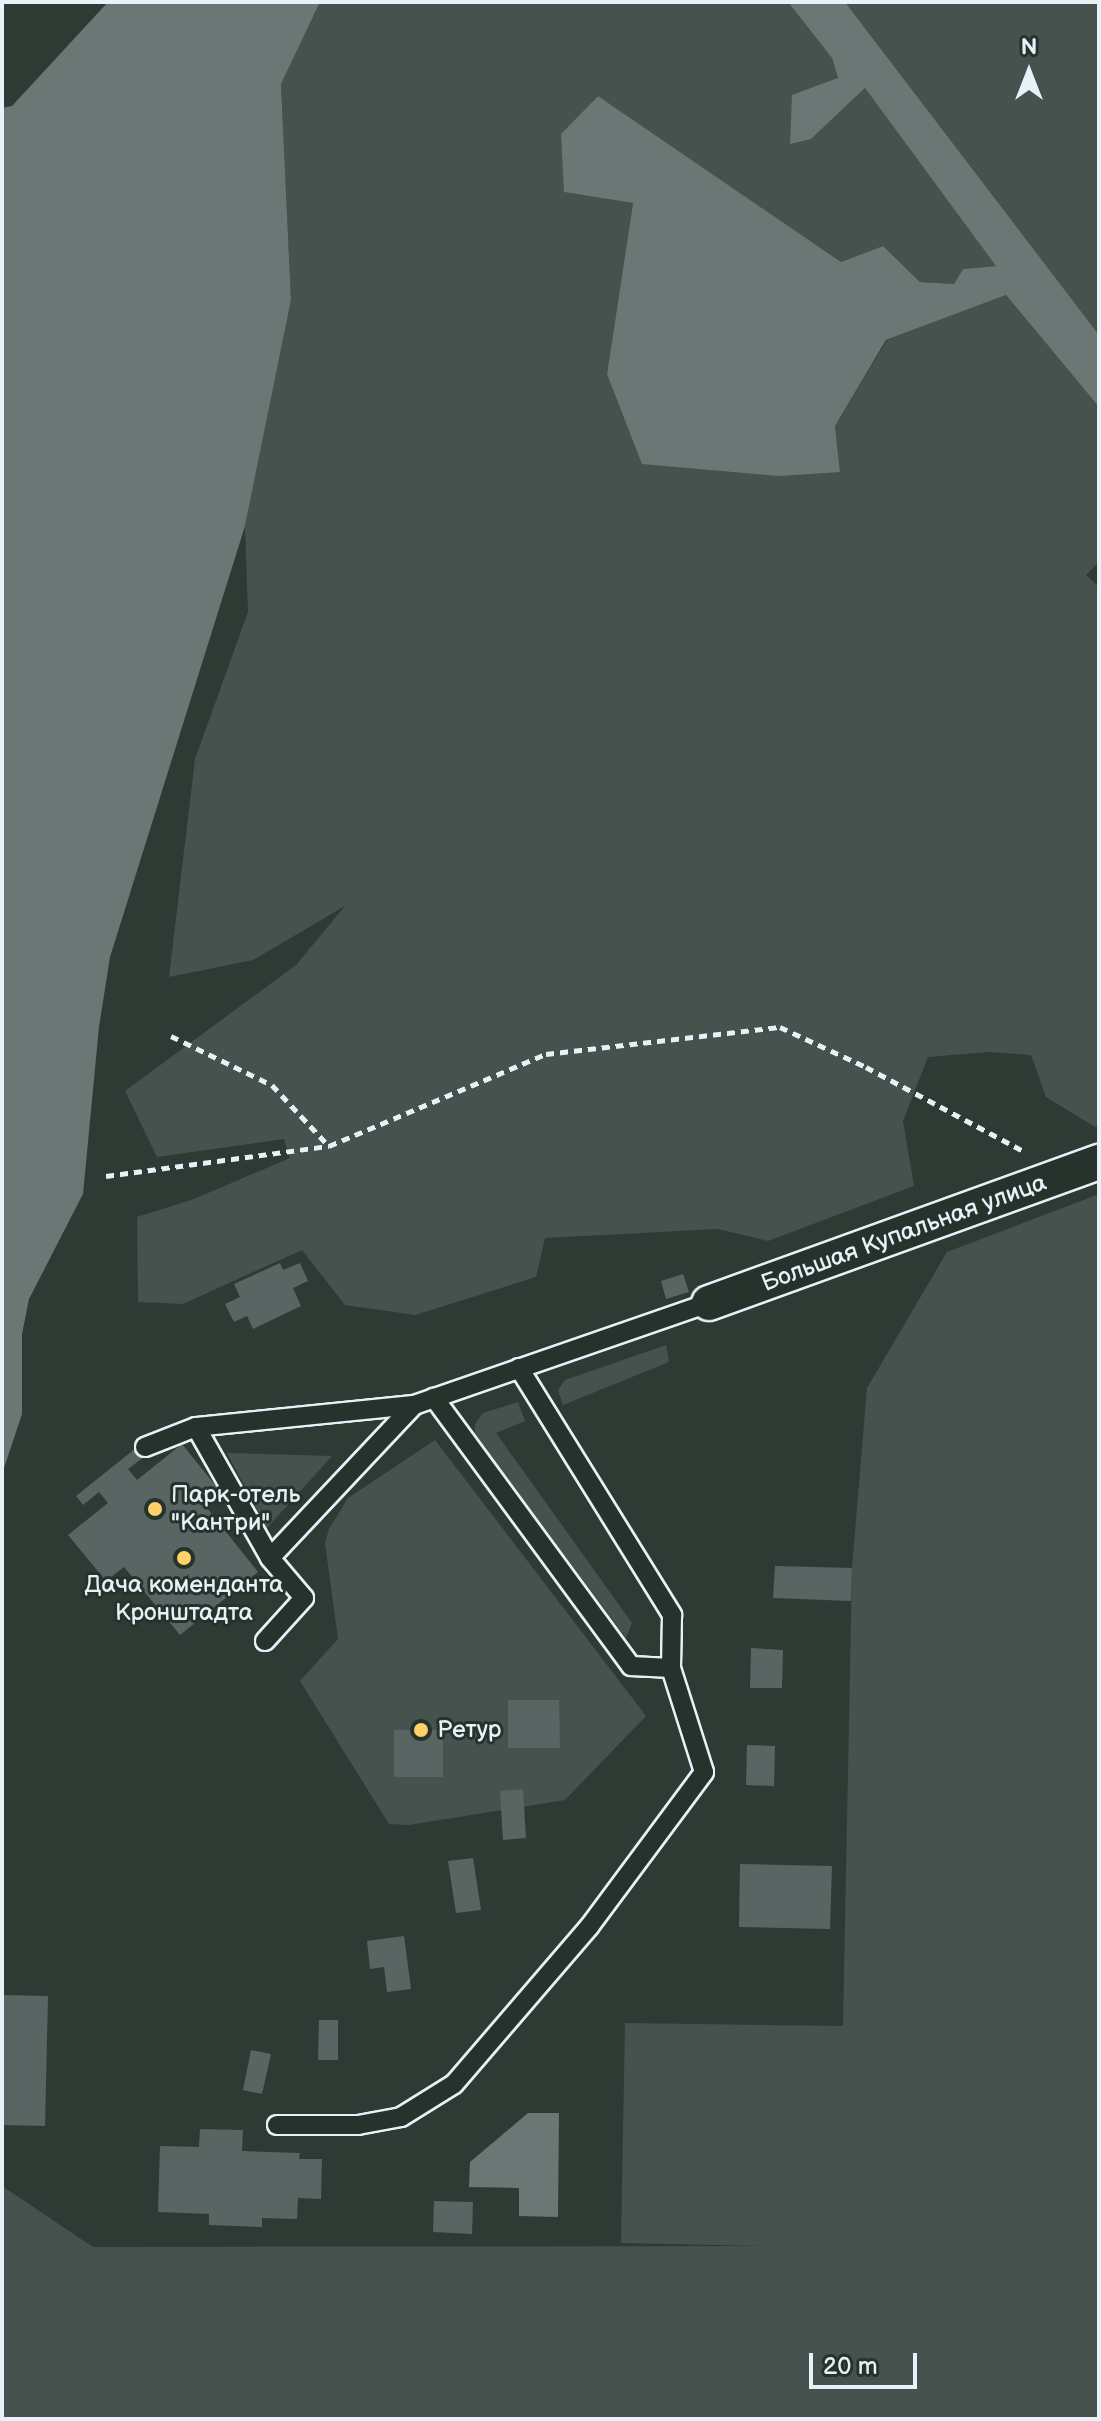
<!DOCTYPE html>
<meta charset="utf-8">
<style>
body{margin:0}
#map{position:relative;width:1101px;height:2421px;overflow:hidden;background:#2e3b35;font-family:"Balsamiq Sans",sans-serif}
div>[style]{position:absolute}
.green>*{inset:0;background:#45524e}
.water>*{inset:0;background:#6b7775}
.building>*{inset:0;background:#596563}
.path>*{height:5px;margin-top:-2.5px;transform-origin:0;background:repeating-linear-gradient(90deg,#e8f1f8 0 8px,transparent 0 14px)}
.roads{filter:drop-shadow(2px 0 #e8f1f8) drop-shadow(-2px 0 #e8f1f8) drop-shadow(0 2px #e8f1f8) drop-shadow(0 -2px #e8f1f8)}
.lane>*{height:18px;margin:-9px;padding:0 9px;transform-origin:9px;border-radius:9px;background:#26332d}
.street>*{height:34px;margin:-17px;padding:0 17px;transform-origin:17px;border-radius:17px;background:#26332d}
.dots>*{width:22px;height:22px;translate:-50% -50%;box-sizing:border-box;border:4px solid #26332d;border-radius:50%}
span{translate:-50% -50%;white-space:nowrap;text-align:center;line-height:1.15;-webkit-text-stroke:6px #26332d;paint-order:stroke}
.street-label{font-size:24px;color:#e8f1f8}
.poi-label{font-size:24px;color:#e8f1f8}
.left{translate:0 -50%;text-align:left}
.frame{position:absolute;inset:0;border:4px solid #e8f1f8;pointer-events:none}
.north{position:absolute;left:989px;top:32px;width:80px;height:80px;-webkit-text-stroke:6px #26332d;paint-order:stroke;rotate:0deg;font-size:22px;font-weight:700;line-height:32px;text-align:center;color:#e8f1f8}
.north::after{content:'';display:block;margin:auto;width:28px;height:36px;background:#e8f1f8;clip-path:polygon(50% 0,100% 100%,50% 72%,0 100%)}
.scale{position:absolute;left:809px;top:2353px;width:108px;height:36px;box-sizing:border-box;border:4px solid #e8f1f8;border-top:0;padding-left:10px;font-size:24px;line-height:28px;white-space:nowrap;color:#e8f1f8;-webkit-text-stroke:6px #26332d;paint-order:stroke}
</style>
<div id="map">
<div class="green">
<i style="clip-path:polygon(320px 2px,788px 2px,832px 58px,838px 79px,811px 139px,865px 88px,997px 266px,963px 269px,954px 284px,920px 282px,883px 246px,841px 262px,598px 96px,561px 134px,565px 192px,633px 203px,607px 374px,840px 471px,835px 426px,887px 340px,1006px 295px,1099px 407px,1099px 562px,1086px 575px,1099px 587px,1099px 1125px,1095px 1127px,1046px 1097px,1031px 1055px,989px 1052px,928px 1057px,903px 1121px,914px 1186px,768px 1241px,718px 1229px,545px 1238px,536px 1277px,415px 1315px,345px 1305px,302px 1250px,183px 1304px,138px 1302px,137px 1217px,194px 1199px,290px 1158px,284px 1139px,157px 1157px,125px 1091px,296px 965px,345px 906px,253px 960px,169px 977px,195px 759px,248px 612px,245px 526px,291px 300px,281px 84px)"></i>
<i style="clip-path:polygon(845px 2px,1099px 2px,1099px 335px)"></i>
<i style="clip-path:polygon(1099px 1194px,1099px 2419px,2px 2419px,2px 2186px,93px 2247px,767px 2246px,621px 2243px,625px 2023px,843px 2026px,852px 1568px,867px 1388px,947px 1252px)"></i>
<i style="clip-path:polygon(666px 1345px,669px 1362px,563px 1405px,558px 1390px,565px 1380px)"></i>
<i style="clip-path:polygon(518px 1402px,525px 1421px,496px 1433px,632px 1623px,626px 1638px,475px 1434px,475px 1424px,483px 1413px)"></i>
<i style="clip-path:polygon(435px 1440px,646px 1716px,565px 1800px,409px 1825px,389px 1824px,300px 1681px,338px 1639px,325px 1543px,329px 1529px,348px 1498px)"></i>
<i style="clip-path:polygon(227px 1453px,332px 1456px,267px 1528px)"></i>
</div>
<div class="water">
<i style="clip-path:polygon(108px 2px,320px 2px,281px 84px,291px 300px,245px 526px,110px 957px,99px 1027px,83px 1194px,29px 1299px,22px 1334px,22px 1414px,2px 1474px,2px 108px,12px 106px)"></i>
<i style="clip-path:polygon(788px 2px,845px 2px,1099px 335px,1099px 407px,1006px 295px,886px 340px,835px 426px,840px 472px,779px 476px,642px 464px,607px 374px,633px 203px,564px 192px,561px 134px,598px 96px,841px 262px,883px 246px,920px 282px,954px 284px,963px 269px,996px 266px,865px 88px,811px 139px,790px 144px,792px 95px,838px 78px,832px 58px)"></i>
<i style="clip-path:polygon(528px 2113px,559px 2113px,558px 2217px,519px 2216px,519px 2188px,469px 2187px,470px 2162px)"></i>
</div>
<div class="building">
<i style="clip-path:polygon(280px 1263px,283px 1270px,300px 1263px,308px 1281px,293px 1288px,301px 1306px,253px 1329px,247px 1316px,234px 1322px,225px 1304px,240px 1297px,234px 1284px)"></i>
<i style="clip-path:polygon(683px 1274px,689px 1292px,666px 1299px,661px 1281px)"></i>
<i style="clip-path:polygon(182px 1444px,219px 1490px,203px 1503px,258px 1572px,180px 1635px,124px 1567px,106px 1581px,68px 1535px,108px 1503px,99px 1492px,83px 1505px,76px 1496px,136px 1448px,144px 1457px,128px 1469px,137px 1480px)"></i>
<i style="clip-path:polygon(775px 1566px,852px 1568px,851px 1601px,773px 1598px)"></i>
<i style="clip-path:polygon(751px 1648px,783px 1650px,782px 1688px,750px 1688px)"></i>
<i style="clip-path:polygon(508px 1700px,559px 1700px,560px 1748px,508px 1748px)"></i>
<i style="clip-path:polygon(394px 1730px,443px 1730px,443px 1777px,394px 1777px)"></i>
<i style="clip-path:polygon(747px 1745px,775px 1746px,774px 1786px,746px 1785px)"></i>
<i style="clip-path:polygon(523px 1789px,526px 1838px,503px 1840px,500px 1791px)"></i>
<i style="clip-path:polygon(473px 1858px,481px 1910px,456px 1913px,448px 1861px)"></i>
<i style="clip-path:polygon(740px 1864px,832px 1866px,830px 1929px,739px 1927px)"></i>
<i style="clip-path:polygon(404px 1936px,411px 1989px,387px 1992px,384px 1967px,370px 1969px,367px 1941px)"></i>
<i style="clip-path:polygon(2px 1995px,48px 1996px,45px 2126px,2px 2125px)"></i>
<i style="clip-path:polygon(319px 2020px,338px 2020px,338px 2060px,318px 2060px)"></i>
<i style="clip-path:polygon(251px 2050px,271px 2054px,262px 2094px,243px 2090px)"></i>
<i style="clip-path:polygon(200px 2129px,243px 2130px,242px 2151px,300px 2153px,299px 2159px,322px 2159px,321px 2199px,298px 2198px,297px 2219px,262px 2218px,262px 2227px,209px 2225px,209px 2214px,158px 2212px,160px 2146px,199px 2147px)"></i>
<i style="clip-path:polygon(434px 2201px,473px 2202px,472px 2234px,433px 2232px)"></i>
</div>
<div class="path">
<i style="left:171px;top:1036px;width:112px;rotate:25.9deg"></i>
<i style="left:272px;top:1085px;width:82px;rotate:47deg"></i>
<i style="left:106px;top:1176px;width:225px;rotate:-7.7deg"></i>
<i style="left:329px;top:1146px;width:236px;rotate:-23deg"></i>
<i style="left:546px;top:1054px;width:236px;rotate:-6.6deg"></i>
<i style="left:780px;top:1027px;width:95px;rotate:24.9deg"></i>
<i style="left:866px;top:1067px;width:180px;rotate:28.1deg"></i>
</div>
<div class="roads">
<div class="lane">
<i style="left:519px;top:1368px;width:291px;rotate:58.2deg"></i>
<i style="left:672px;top:1615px;width:53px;rotate:91.1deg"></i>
<i style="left:196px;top:1427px;width:150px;rotate:60.5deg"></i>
<i style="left:145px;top:1447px;width:55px;rotate:-21.4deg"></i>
<i style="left:196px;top:1427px;width:219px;rotate:-5.8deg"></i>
<i style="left:414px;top:1405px;width:312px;rotate:-19.1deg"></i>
<i style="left:265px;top:1641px;width:58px;rotate:-47.8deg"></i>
<i style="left:304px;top:1598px;width:52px;rotate:-130.4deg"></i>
<i style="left:270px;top:1558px;width:210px;rotate:-46.7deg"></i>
<i style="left:277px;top:2125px;width:81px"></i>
<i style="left:358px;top:2125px;width:44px;rotate:-10.5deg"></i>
<i style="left:401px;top:2117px;width:62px;rotate:-31.9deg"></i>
<i style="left:454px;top:2084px;width:207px;rotate:-49.3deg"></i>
<i style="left:589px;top:1927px;width:193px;rotate:-53.4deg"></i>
<i style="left:704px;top:1772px;width:109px;rotate:-107.6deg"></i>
<i style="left:671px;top:1668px;width:40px;rotate:-177.1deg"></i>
<i style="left:631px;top:1666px;width:333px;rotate:-126.3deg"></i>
</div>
<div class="street">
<i style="left:709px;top:1303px;width:415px;rotate:-19.9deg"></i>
</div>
</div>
<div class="dots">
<i style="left:155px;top:1509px;background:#ffd166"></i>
<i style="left:184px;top:1558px;background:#ffd166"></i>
<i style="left:421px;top:1730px;background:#ffd166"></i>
</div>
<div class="street-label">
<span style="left:904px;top:1233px;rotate:-20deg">Большая Купальная улица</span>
</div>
<div class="poi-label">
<span class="left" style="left:171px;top:1509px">Парк-отель<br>"Кантри"</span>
<span style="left:184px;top:1599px">Дача коменданта<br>Кронштадта</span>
<span class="left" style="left:437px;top:1730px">Ретур</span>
</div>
<div class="frame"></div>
<div class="north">N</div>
<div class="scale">20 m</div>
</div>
